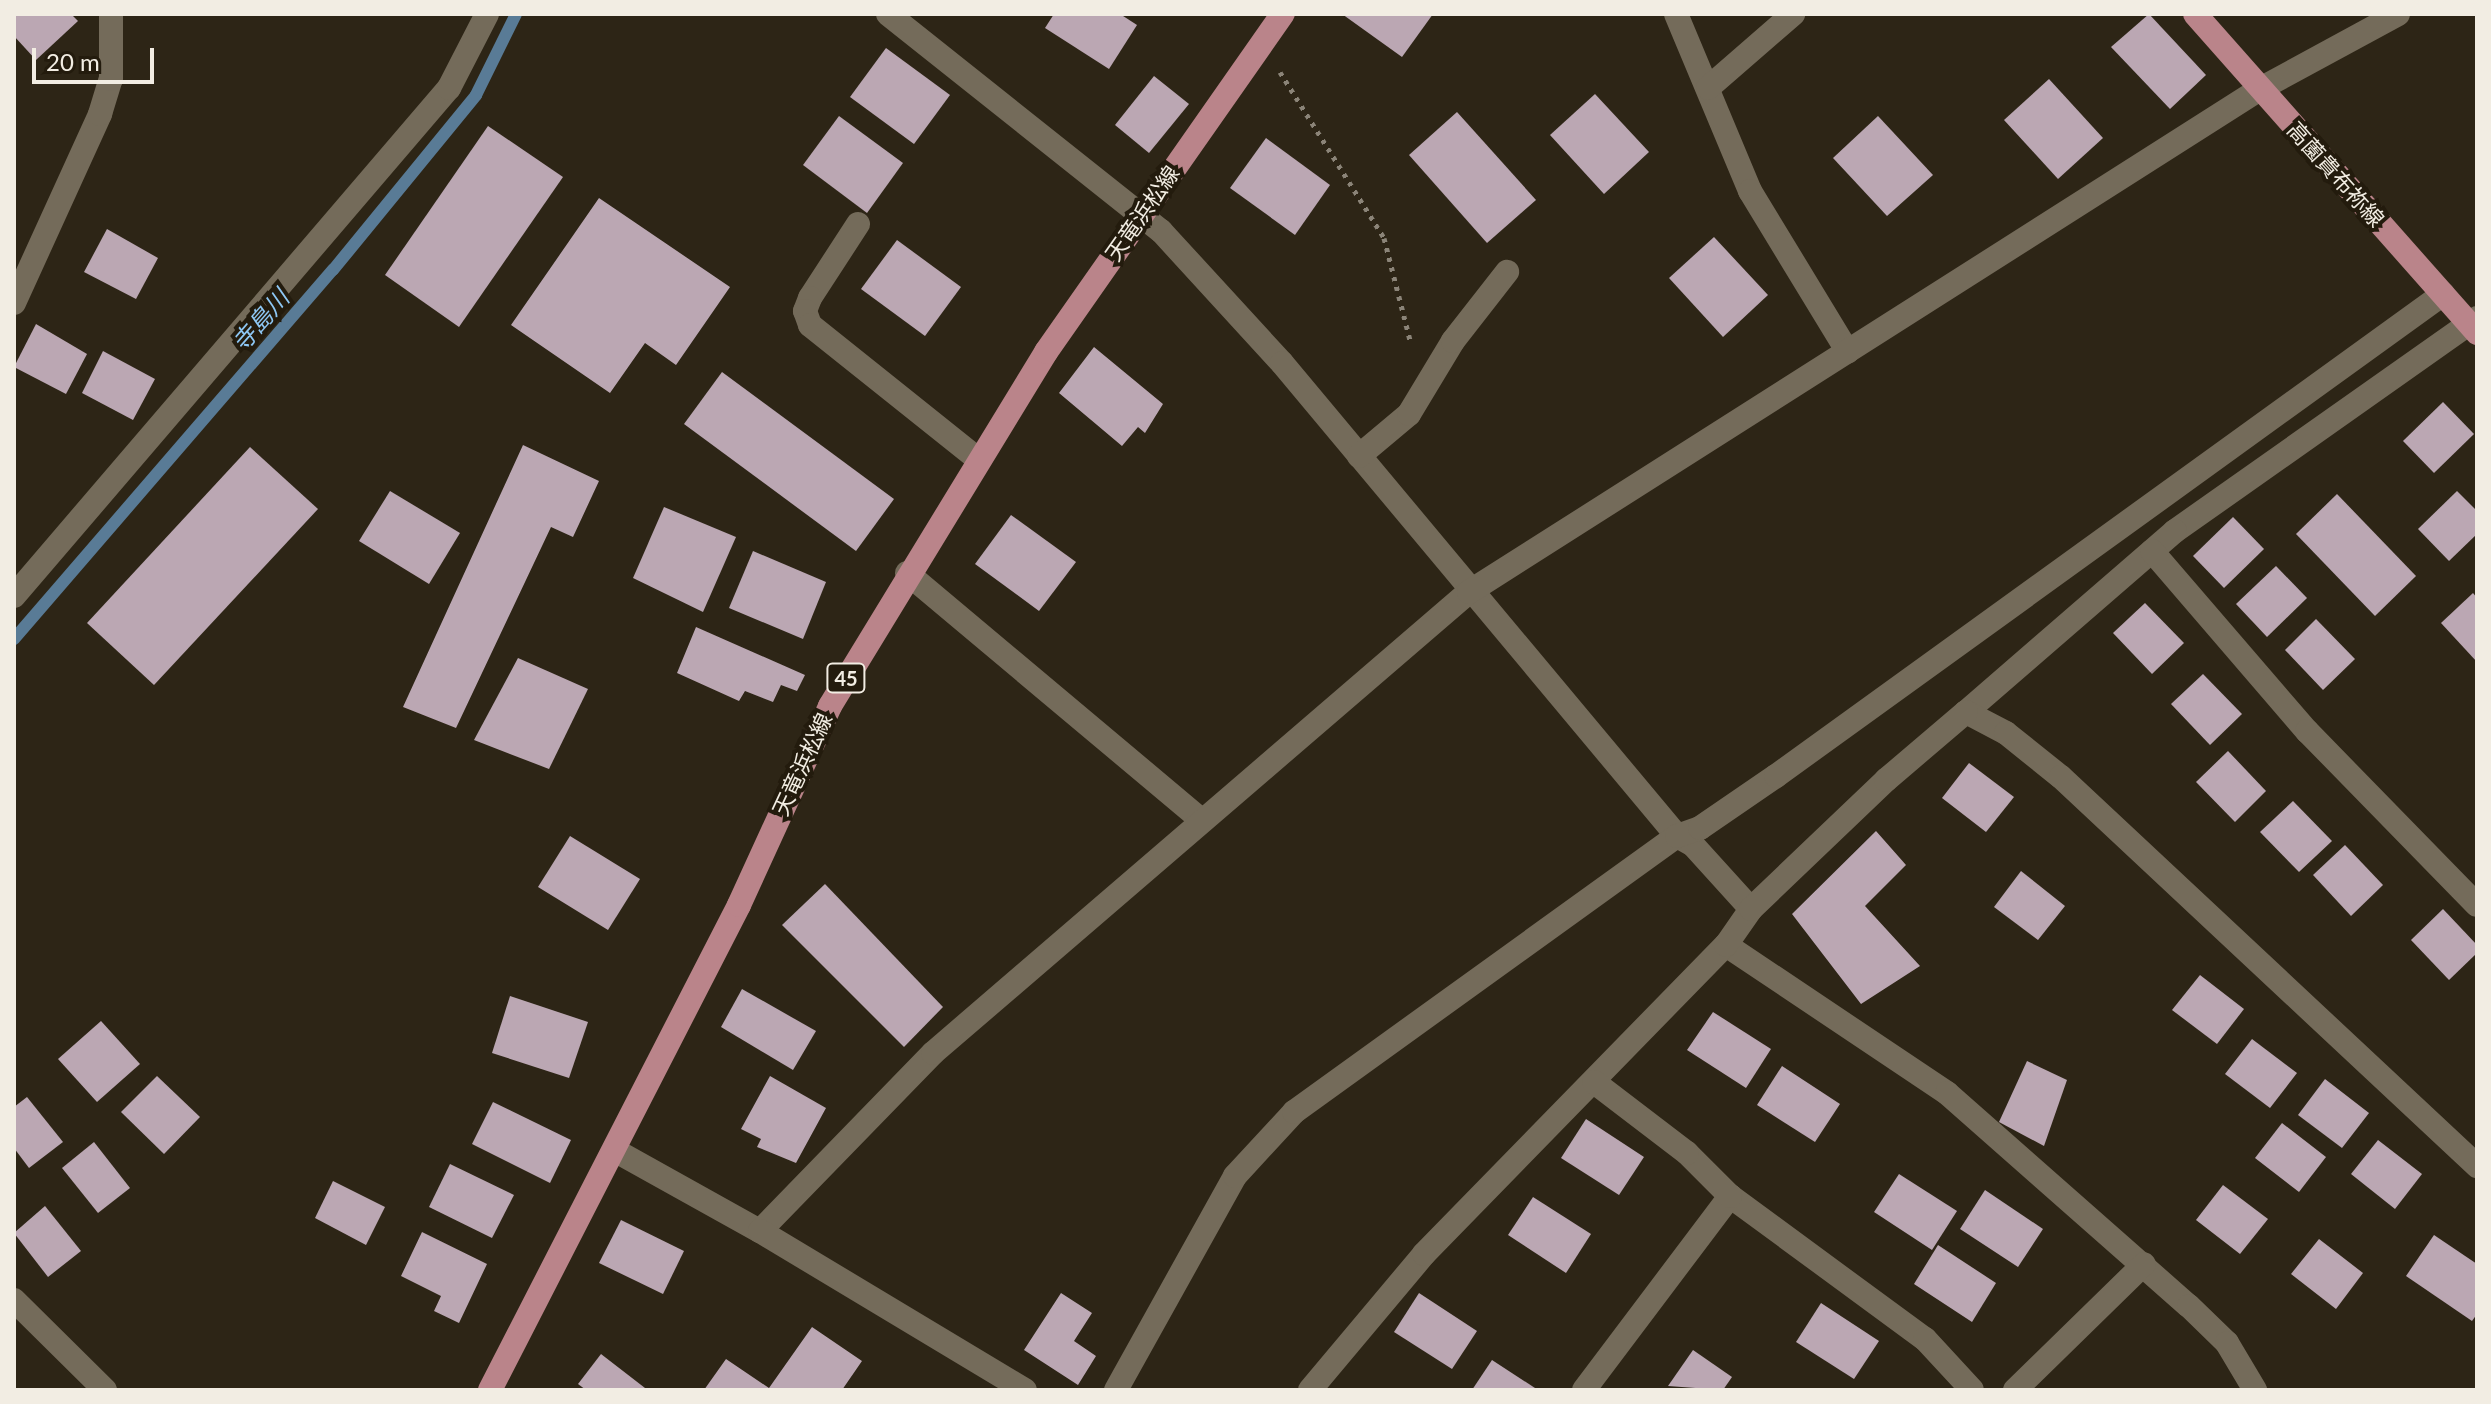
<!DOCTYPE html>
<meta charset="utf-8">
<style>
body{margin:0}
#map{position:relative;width:2491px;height:1404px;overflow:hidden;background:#2d2516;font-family:Lato,"Noto Sans JP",sans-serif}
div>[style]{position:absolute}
.stream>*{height:12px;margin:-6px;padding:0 6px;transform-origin:6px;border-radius:6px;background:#597b96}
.building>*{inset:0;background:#bba7b3}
.path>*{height:5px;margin-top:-2.5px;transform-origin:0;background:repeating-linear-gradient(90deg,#8b8478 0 4px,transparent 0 10px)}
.minor>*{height:24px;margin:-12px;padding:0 12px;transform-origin:12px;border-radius:12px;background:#746b5a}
.major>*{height:24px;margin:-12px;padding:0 12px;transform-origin:12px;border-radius:12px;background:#ba848a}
span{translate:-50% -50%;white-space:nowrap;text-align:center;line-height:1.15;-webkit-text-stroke:8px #231b0d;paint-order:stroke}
.shield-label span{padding:2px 6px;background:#231b0d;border:2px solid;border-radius:6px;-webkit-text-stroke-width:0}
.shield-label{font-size:20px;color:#f2ede3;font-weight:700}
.street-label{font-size:22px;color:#f2ede3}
.water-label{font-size:24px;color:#8ec7f4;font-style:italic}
.frame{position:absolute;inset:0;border:16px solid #f2ede3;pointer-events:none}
.scale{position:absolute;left:32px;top:48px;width:122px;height:36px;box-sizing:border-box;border:4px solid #f2ede3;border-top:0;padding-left:10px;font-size:24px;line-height:28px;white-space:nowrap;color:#f2ede3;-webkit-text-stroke:6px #231b0d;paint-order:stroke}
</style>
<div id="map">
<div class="stream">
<i style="left:14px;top:639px;width:488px;rotate:-49.2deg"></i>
<i style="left:333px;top:270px;width:226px;rotate:-50.7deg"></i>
<i style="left:476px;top:95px;width:90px;rotate:-63.7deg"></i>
</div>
<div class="building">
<i style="clip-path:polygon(14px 14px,71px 14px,78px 21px,36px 60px,14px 36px)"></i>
<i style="clip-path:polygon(1054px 14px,1120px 14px,1137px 25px,1109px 69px,1045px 28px)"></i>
<i style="clip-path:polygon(1342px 14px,1433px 14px,1402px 57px)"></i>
<i style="clip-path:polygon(2149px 14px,2206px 75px,2170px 109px,2111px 47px)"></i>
<i style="clip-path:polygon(886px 48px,950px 95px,914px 144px,850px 97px)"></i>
<i style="clip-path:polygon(1154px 76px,1189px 104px,1149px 153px,1115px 125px)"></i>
<i style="clip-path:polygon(2049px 79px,2103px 138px,2058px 179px,2004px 120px)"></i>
<i style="clip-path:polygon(1595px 94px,1649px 152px,1604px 194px,1550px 135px)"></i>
<i style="clip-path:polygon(1457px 112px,1536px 200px,1487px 243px,1409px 155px)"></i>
<i style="clip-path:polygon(839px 116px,903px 163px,867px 213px,803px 165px)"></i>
<i style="clip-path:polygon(1878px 116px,1933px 175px,1887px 216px,1833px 158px)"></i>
<i style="clip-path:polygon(488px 126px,563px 177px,459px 327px,385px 275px)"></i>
<i style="clip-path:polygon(1266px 138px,1330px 185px,1295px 235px,1230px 188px)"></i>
<i style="clip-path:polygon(599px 198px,730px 287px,676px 365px,645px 343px,610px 393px,511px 325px)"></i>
<i style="clip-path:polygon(107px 229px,158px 258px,136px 299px,84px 272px)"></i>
<i style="clip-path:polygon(1714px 237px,1768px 295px,1723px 337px,1669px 278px)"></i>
<i style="clip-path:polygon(897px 240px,961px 287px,925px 336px,861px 289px)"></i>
<i style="clip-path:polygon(36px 324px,87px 354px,66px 394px,14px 367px)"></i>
<i style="clip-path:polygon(1094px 347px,1163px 404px,1145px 433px,1138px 427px,1122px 446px,1059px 393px)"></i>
<i style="clip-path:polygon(103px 351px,155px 379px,133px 420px,82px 393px)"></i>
<i style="clip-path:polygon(722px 372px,894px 499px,856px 551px,684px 424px)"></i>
<i style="clip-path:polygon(2443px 402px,2474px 434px,2434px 473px,2403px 441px)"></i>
<i style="clip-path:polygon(523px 445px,599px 481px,573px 537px,551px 527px,456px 728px,403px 707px)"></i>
<i style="clip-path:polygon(250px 447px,318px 509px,154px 685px,87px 623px)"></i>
<i style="clip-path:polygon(390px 491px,460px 533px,429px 584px,359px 541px)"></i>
<i style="clip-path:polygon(2457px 491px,2477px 511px,2477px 534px,2449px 561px,2418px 529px)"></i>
<i style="clip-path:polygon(2337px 494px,2416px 576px,2375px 616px,2296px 534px)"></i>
<i style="clip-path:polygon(664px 507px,736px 537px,703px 612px,633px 578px)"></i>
<i style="clip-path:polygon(1011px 515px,1076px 562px,1039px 611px,975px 564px)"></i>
<i style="clip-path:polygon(2233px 517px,2264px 549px,2224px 588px,2193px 556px)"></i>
<i style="clip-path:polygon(753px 551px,826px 582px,803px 639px,729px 608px)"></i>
<i style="clip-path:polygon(2276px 566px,2307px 598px,2267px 637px,2236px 604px)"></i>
<i style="clip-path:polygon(2473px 593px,2477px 598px,2477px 662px,2441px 623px)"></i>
<i style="clip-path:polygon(2145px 603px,2184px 643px,2152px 674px,2113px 633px)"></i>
<i style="clip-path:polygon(2316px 619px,2355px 659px,2323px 690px,2285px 650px)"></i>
<i style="clip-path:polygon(696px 627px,805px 675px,797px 691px,781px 685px,773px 702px,745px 691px,739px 701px,677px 673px)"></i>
<i style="clip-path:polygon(518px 658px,588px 689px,549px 769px,474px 740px)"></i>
<i style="clip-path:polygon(2203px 674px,2242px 714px,2210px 745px,2171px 704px)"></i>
<i style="clip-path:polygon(2228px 751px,2266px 791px,2235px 822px,2196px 782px)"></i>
<i style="clip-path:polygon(1969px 763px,2014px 797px,1986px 832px,1942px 798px)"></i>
<i style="clip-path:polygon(2293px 801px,2332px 841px,2299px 872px,2260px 832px)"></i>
<i style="clip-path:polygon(1876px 831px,1906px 865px,1865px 906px,1920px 966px,1861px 1004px,1792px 914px)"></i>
<i style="clip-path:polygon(570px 836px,640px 879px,608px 930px,538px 887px)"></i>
<i style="clip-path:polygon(2345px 845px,2383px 885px,2351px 916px,2313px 875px)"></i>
<i style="clip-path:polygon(2021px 871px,2065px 906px,2038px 940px,1994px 907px)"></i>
<i style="clip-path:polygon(825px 884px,943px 1007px,904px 1047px,782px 925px)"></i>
<i style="clip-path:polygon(2443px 909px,2477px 945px,2477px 953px,2449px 980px,2411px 940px)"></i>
<i style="clip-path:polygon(2200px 975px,2244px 1009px,2217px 1044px,2172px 1010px)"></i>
<i style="clip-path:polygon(742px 989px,816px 1031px,793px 1070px,721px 1027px)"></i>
<i style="clip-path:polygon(510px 996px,588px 1022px,569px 1078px,492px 1053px)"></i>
<i style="clip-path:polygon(1713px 1012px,1771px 1049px,1746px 1088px,1687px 1050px)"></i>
<i style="clip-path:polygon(101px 1021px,140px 1064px,97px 1102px,58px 1059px)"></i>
<i style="clip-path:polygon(2252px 1039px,2297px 1073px,2270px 1108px,2225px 1074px)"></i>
<i style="clip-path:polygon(2027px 1061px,2067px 1080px,2044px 1146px,1999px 1122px)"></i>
<i style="clip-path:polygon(1782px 1066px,1840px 1104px,1815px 1142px,1757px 1105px)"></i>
<i style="clip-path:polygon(157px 1076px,200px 1117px,164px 1154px,121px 1112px)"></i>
<i style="clip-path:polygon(770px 1076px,826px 1108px,796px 1163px,757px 1147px,761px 1139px,741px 1129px)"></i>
<i style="clip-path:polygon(2325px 1079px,2369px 1113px,2342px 1148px,2298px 1115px)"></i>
<i style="clip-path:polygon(27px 1097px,63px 1142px,29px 1168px,14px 1148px,14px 1107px)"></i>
<i style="clip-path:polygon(493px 1102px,571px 1140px,550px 1183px,472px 1144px)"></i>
<i style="clip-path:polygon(1586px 1119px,1644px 1157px,1619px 1195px,1561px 1158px)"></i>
<i style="clip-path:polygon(2282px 1123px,2326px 1157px,2299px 1192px,2255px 1158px)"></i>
<i style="clip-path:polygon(2378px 1140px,2422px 1174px,2395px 1209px,2351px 1174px)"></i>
<i style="clip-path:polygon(94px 1142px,130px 1188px,98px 1213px,62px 1168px)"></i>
<i style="clip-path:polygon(450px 1164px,514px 1195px,492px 1238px,429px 1207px)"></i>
<i style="clip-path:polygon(1899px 1174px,1957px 1211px,1932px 1250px,1874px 1212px)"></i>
<i style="clip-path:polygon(333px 1181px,385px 1207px,366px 1245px,315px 1218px)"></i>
<i style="clip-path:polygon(2223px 1185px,2268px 1219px,2240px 1254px,2196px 1220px)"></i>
<i style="clip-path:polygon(1985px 1190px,2043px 1229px,2018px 1267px,1960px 1229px)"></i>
<i style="clip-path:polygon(1533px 1197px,1591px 1234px,1566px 1273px,1508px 1235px)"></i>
<i style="clip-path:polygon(45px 1206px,81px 1251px,48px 1277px,14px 1233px)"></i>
<i style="clip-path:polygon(621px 1220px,684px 1251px,663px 1294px,599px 1263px)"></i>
<i style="clip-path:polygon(422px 1232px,487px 1264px,459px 1323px,434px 1311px,441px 1296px,401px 1276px)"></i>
<i style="clip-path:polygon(2434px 1235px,2477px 1264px,2477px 1314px,2472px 1321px,2406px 1276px)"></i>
<i style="clip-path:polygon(2319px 1239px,2363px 1273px,2336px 1309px,2291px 1274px)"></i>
<i style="clip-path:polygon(1938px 1245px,1996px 1283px,1972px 1322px,1914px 1284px)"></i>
<i style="clip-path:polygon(1061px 1293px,1092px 1313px,1074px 1341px,1096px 1356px,1078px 1385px,1024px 1350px)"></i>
<i style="clip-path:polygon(1419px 1293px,1477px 1331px,1452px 1369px,1394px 1332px)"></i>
<i style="clip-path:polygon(1821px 1303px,1879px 1341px,1854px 1379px,1796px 1342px)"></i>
<i style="clip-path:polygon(812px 1327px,862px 1361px,842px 1390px,704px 1390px,726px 1359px,769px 1388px)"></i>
<i style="clip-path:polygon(1693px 1350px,1732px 1377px,1723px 1390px,1668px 1386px)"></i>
<i style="clip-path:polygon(601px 1354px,645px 1388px,643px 1390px,586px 1390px,578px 1384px)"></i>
<i style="clip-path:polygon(1492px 1360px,1538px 1390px,1472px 1390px)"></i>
</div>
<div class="path">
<i style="left:1280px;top:72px;width:196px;rotate:57.9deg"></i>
<i style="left:1384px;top:238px;width:109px;rotate:75.7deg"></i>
</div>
<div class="minor">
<i style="left:888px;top:14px;width:349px;rotate:38.5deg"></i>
<i style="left:1161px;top:231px;width:179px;rotate:47.5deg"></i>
<i style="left:1282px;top:363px;width:616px;rotate:50.13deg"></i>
<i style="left:1677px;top:836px;width:18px;rotate:29deg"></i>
<i style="left:1693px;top:845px;width:86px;rotate:47.8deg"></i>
<i style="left:1676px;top:14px;width:192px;rotate:67.3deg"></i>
<i style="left:1750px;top:191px;width:188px;rotate:58.7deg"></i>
<i style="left:1708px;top:88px;width:113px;rotate:-41deg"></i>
<i style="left:858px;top:224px;width:88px;rotate:123deg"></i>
<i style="left:810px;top:298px;width:14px;rotate:111deg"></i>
<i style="left:805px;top:311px;width:15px;rotate:70deg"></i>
<i style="left:810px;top:325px;width:216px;rotate:38.6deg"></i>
<i style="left:14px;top:303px;width:208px;rotate:-65.5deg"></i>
<i style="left:100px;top:114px;width:37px;rotate:-73deg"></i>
<i style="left:111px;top:79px;width:65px;rotate:-90deg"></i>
<i style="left:2477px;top:318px;width:370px;rotate:144.8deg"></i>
<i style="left:2175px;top:531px;width:276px;rotate:139.1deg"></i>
<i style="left:1966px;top:712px;width:45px;rotate:27.7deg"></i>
<i style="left:2006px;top:733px;width:70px;rotate:38.7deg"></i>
<i style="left:2061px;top:777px;width:570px;rotate:43.08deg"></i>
<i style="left:1359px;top:456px;width:65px;rotate:-40deg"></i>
<i style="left:1409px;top:414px;width:85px;rotate:-58.9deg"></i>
<i style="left:1453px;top:341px;width:88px;rotate:-52deg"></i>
<i style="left:2152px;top:551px;width:238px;rotate:49.3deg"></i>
<i style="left:2307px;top:731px;width:243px;rotate:45.7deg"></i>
<i style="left:907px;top:573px;width:384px;rotate:40deg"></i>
<i style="left:14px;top:596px;width:669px;rotate:-49.43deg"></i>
<i style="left:449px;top:88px;width:83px;rotate:-62.8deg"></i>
<i style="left:1726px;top:945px;width:266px;rotate:33.8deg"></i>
<i style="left:1947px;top:1093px;width:322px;rotate:41.4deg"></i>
<i style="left:2189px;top:1306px;width:53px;rotate:44.2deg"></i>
<i style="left:2227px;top:1343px;width:55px;rotate:59.2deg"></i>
<i style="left:616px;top:1151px;width:165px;rotate:29.1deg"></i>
<i style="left:760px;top:1231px;width:248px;rotate:-45.8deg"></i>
<i style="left:933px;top:1053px;width:707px;rotate:-40.7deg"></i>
<i style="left:1469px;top:592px;width:937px;rotate:-32.45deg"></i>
<i style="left:2260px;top:89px;width:157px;rotate:-28.5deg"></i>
<i style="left:1730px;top:1196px;width:242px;rotate:36.3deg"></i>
<i style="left:1925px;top:1339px;width:69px;rotate:47.3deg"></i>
<i style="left:760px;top:1231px;width:309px;rotate:31deg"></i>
<i style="left:14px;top:1300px;width:128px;rotate:44.7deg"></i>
<i style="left:1116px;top:1390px;width:245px;rotate:-60.9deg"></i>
<i style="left:1235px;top:1176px;width:87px;rotate:-47.3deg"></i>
<i style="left:1294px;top:1112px;width:472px;rotate:-35.8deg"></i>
<i style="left:1677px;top:836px;width:24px;rotate:-19deg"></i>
<i style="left:1700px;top:828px;width:92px;rotate:-34.4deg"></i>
<i style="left:1776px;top:776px;width:823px;rotate:-35.85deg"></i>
<i style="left:1310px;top:1390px;width:177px;rotate:-50deg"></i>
<i style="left:1424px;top:1254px;width:432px;rotate:-45.7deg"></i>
<i style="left:1726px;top:945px;width:44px;rotate:-55.2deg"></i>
<i style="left:1751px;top:909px;width:187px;rotate:-43.7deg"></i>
<i style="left:1886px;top:780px;width:105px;rotate:-40.4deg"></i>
<i style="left:1584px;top:1390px;width:243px;rotate:-53deg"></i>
<i style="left:1730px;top:1196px;width:61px;rotate:-135deg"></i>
<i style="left:1687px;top:1153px;width:117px;rotate:-142.6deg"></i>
<i style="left:2015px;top:1390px;width:180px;rotate:-44.3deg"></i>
</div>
<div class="major">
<i style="left:2195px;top:14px;width:426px;rotate:48.5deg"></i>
<i style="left:490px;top:1390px;width:545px;rotate:-62.82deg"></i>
<i style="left:739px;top:905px;width:219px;rotate:-65.4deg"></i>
<i style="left:830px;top:706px;width:415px;rotate:-58.6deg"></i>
<i style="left:1046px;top:352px;width:413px;rotate:-55deg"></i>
</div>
<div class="shield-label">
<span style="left:846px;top:678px">45</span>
</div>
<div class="street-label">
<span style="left:2336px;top:174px;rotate:48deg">高薗貴布祢線</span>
<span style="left:1142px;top:213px;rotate:-55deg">天竜浜松線</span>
<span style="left:802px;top:764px;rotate:-65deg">天竜浜松線</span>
</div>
<div class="water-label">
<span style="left:260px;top:320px;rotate:-49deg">寺島川</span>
</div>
<div class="frame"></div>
<div class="scale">20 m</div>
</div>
